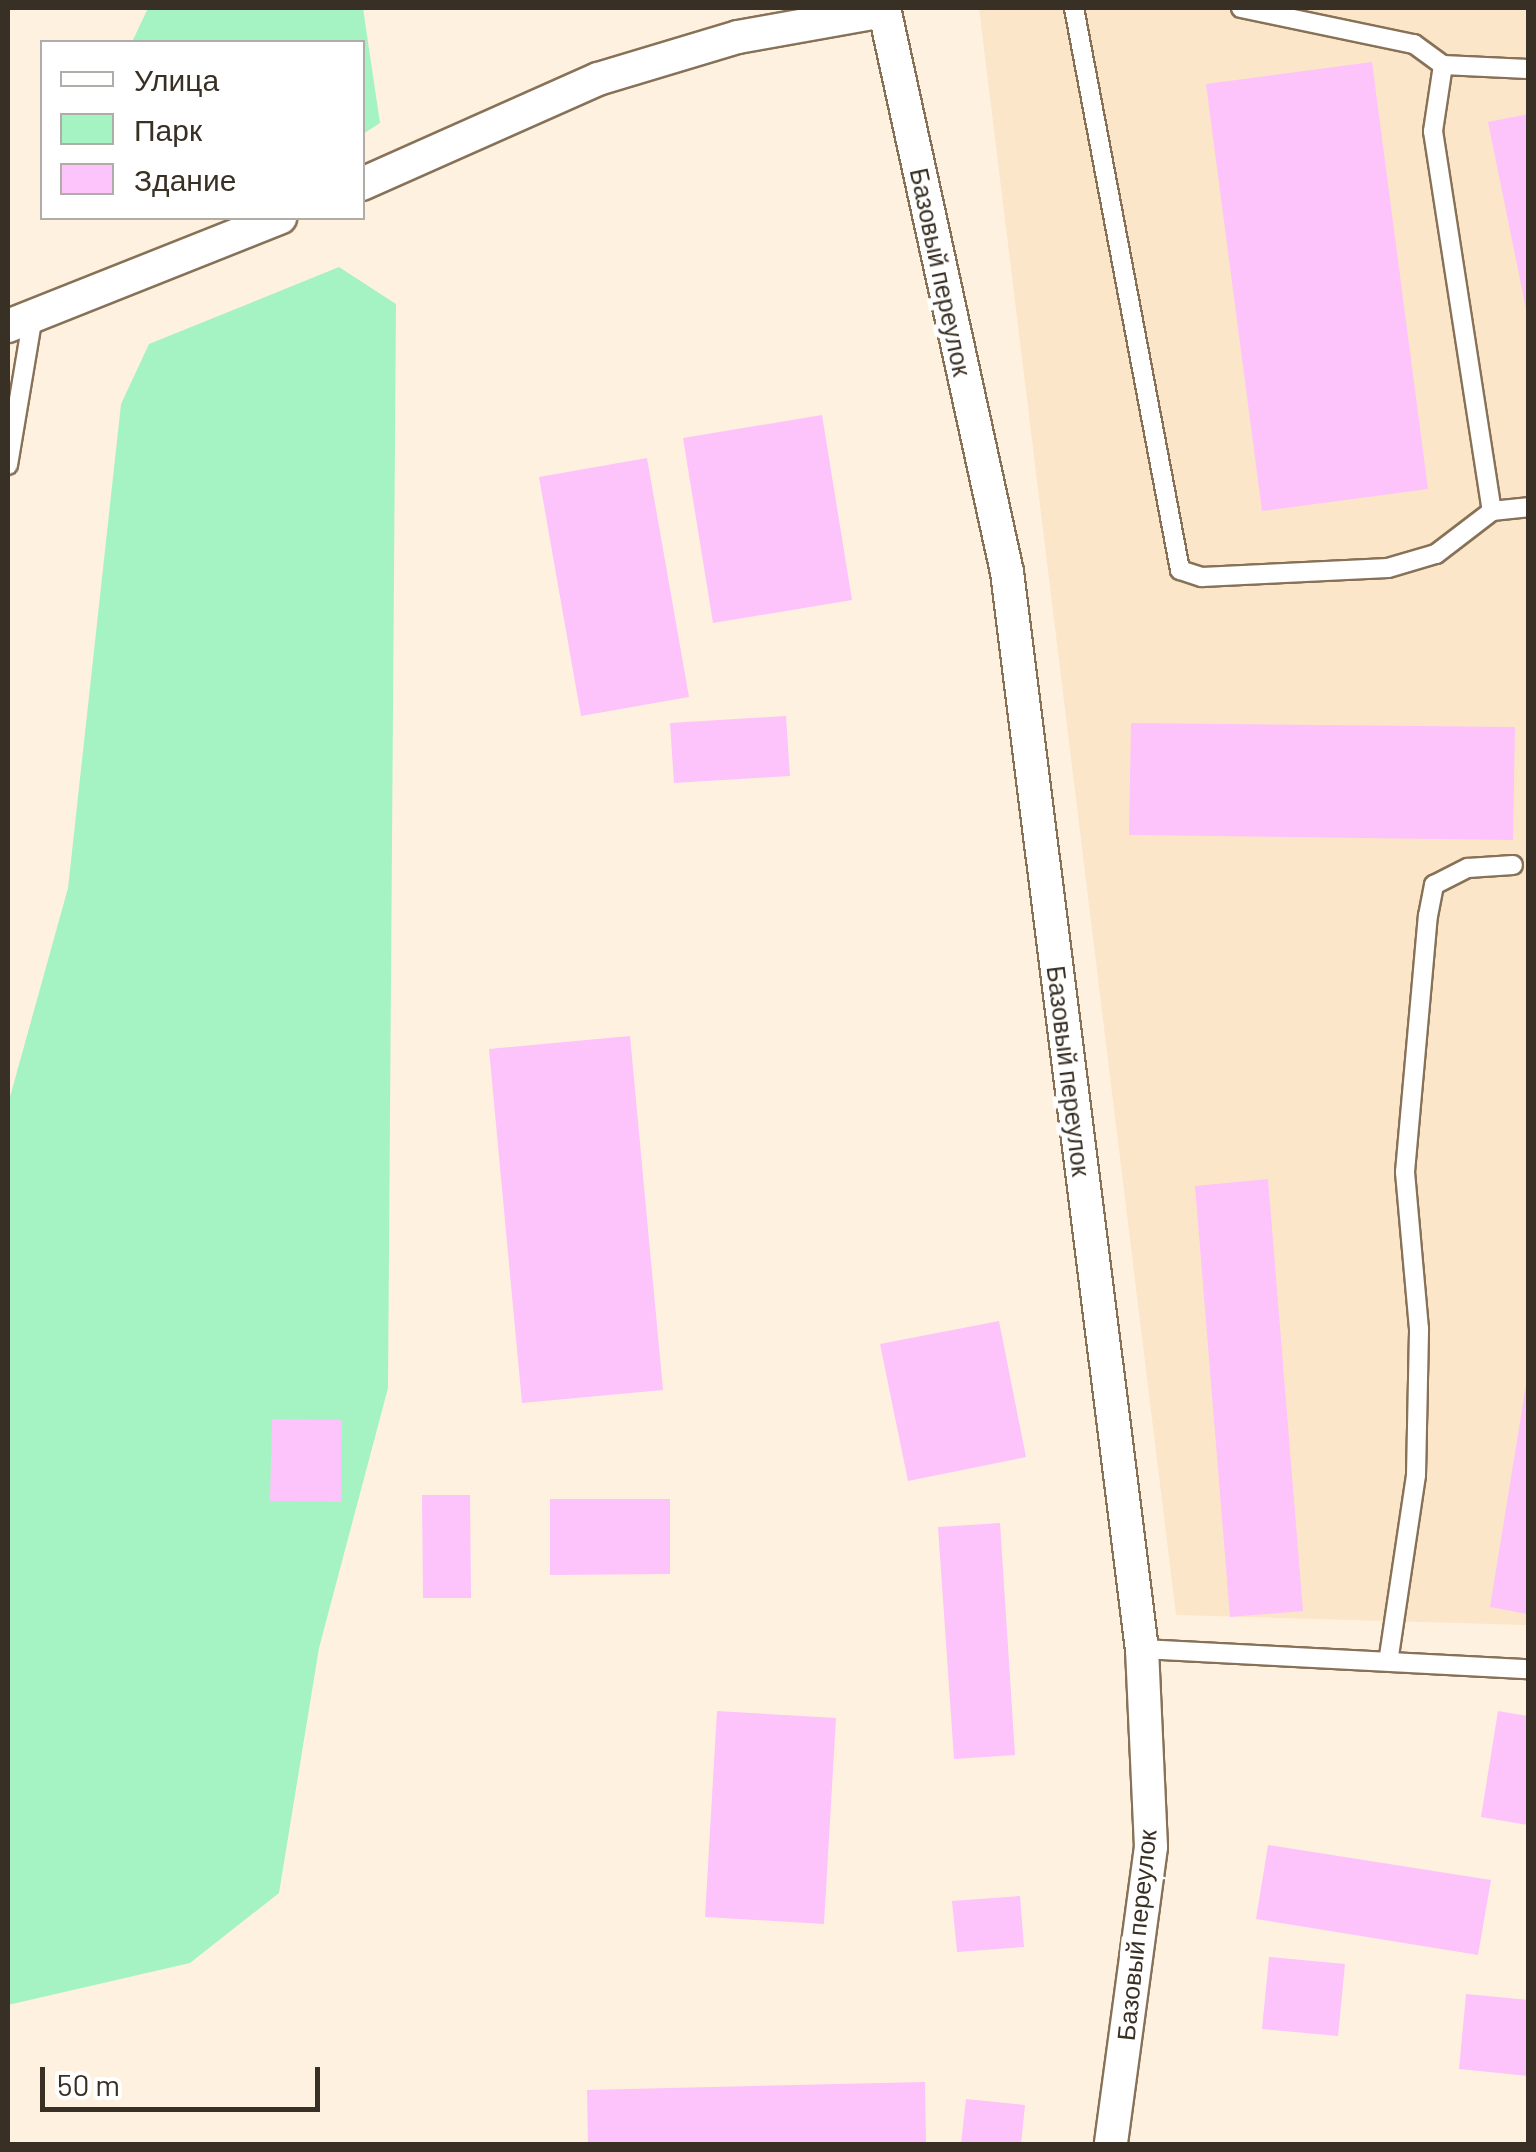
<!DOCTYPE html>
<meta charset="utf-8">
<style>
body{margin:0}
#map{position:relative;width:1536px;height:2152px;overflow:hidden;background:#fff1e0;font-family:Barlow,sans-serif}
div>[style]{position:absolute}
.built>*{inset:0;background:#fce6ca}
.green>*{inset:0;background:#a5f3c3}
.building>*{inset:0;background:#fdc3fb}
.roads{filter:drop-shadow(2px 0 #877258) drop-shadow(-2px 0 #877258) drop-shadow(0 2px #877258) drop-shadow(0 -2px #877258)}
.service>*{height:18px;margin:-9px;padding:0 9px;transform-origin:9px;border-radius:9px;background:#fff}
.minor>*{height:32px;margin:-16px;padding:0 16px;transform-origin:16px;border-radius:16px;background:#fff}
span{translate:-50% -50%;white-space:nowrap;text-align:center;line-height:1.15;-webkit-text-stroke:10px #fff;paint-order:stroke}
.street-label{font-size:25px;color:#393025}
.frame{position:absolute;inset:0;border:10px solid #393025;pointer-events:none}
.legend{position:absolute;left:40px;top:40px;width:325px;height:180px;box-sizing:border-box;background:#fff;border:2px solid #b0aca8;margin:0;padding:12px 18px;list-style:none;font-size:30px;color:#393025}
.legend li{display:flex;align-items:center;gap:20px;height:50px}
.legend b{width:50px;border:2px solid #b0aca8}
.scale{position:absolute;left:40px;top:2067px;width:280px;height:45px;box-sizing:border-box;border:5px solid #393025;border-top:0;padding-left:12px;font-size:30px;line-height:35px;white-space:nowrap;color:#393025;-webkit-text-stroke:8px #fff;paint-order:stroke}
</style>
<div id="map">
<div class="built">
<i style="clip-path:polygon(979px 8px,1528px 8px,1528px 1625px,1176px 1615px)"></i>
</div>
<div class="green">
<i style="clip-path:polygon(148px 8px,363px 8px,380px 123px,363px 134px,362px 42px,132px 42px)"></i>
<i style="clip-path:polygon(339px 267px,396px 304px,388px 1388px,319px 1648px,279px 1893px,190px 1963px,8px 2005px,8px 1104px,68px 888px,121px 404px,149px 344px)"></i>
</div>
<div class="building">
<i style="clip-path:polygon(1372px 62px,1428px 489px,1262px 511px,1206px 84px)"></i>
<i style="clip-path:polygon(1528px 114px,1528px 314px,1527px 314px,1488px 122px)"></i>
<i style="clip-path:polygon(822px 415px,852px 600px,713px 623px,683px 438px)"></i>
<i style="clip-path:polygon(647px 458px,689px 697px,581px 716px,539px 477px)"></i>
<i style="clip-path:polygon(786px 716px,790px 776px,674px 783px,670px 723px)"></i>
<i style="clip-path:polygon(1131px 723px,1515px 727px,1513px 840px,1129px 835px)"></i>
<i style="clip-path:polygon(630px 1036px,663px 1390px,522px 1403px,489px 1049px)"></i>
<i style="clip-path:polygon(1268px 1179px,1303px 1611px,1230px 1617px,1195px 1186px)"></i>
<i style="clip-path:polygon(999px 1321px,1026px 1457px,908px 1481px,880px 1344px)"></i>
<i style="clip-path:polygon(1526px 1385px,1528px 1386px,1528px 1614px,1490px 1607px)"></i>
<i style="clip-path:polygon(272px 1419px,342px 1420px,341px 1502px,270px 1501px)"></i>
<i style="clip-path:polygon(422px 1495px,470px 1495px,471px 1598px,423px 1598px)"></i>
<i style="clip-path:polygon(550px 1499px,670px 1499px,670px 1574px,550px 1575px)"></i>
<i style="clip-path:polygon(1000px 1523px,1015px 1755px,954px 1759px,938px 1527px)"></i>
<i style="clip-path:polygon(717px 1711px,836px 1718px,824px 1924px,705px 1917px)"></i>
<i style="clip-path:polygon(1498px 1711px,1528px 1716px,1528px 1825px,1481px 1817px)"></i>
<i style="clip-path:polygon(1268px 1845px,1491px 1880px,1478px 1955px,1256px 1919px)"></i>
<i style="clip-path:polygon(1020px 1896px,1024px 1947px,957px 1952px,952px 1901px)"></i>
<i style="clip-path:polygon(1269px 1957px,1345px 1964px,1338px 2036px,1262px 2029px)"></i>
<i style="clip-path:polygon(1466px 1994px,1528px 2000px,1528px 2076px,1459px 2069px)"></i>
<i style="clip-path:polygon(925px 2082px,926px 2144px,588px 2144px,587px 2090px)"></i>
<i style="clip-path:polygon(966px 2099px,1025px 2105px,1021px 2144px,961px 2144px)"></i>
</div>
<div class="roads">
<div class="service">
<i style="left:1074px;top:8px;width:572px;rotate:79.32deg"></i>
<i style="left:1180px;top:570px;width:23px;rotate:18deg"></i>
<i style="left:1202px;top:577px;width:186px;rotate:-2.8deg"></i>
<i style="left:1388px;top:568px;width:50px;rotate:-16.3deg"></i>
<i style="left:1436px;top:554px;width:71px;rotate:-37.5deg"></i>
<i style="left:1492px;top:511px;width:36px;rotate:-6deg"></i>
<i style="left:1241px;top:8px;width:177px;rotate:11.8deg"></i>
<i style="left:1414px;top:44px;width:36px;rotate:36deg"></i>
<i style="left:1443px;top:65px;width:85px;rotate:2.7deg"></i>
<i style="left:1443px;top:65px;width:67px;rotate:98.6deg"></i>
<i style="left:1433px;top:131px;width:385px;rotate:81.2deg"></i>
<i style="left:8px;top:465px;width:151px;rotate:-80.5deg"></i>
<i style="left:1142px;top:1649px;width:387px;rotate:3deg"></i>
<i style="left:1389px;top:1656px;width:183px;rotate:-81.5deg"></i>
<i style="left:1416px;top:1475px;width:146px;rotate:-88.8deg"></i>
<i style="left:1419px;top:1329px;width:158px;rotate:-95.1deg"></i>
<i style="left:1405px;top:1172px;width:257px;rotate:-84.9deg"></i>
<i style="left:1428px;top:916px;width:32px;rotate:-79deg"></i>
<i style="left:1434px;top:885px;width:38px;rotate:-27deg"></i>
<i style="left:1468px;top:868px;width:45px;rotate:-3.8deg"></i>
</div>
<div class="minor">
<i style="left:884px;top:8px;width:577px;rotate:77.7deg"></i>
<i style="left:1007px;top:572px;width:1085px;rotate:82.86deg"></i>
<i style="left:1142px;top:1649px;width:198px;rotate:87.4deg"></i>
<i style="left:1151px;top:1847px;width:300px;rotate:97.7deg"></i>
<i style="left:362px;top:184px;width:258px;rotate:-24deg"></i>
<i style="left:598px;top:79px;width:146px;rotate:-16.7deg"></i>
<i style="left:738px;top:37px;width:148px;rotate:-10.1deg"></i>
<i style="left:8px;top:326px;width:293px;rotate:-21.7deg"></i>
</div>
</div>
<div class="street-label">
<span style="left:941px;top:272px;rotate:78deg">Базовый переулок</span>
<span style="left:1069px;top:1071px;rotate:83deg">Базовый переулок</span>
<span style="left:1136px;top:1935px;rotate:-84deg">Базовый переулок</span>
</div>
<div class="frame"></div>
<ul class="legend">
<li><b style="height:12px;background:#fff"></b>Улица</li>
<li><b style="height:28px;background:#a5f3c3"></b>Парк</li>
<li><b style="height:28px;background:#fdc3fb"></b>Здание</li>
</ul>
<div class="scale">50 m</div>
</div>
